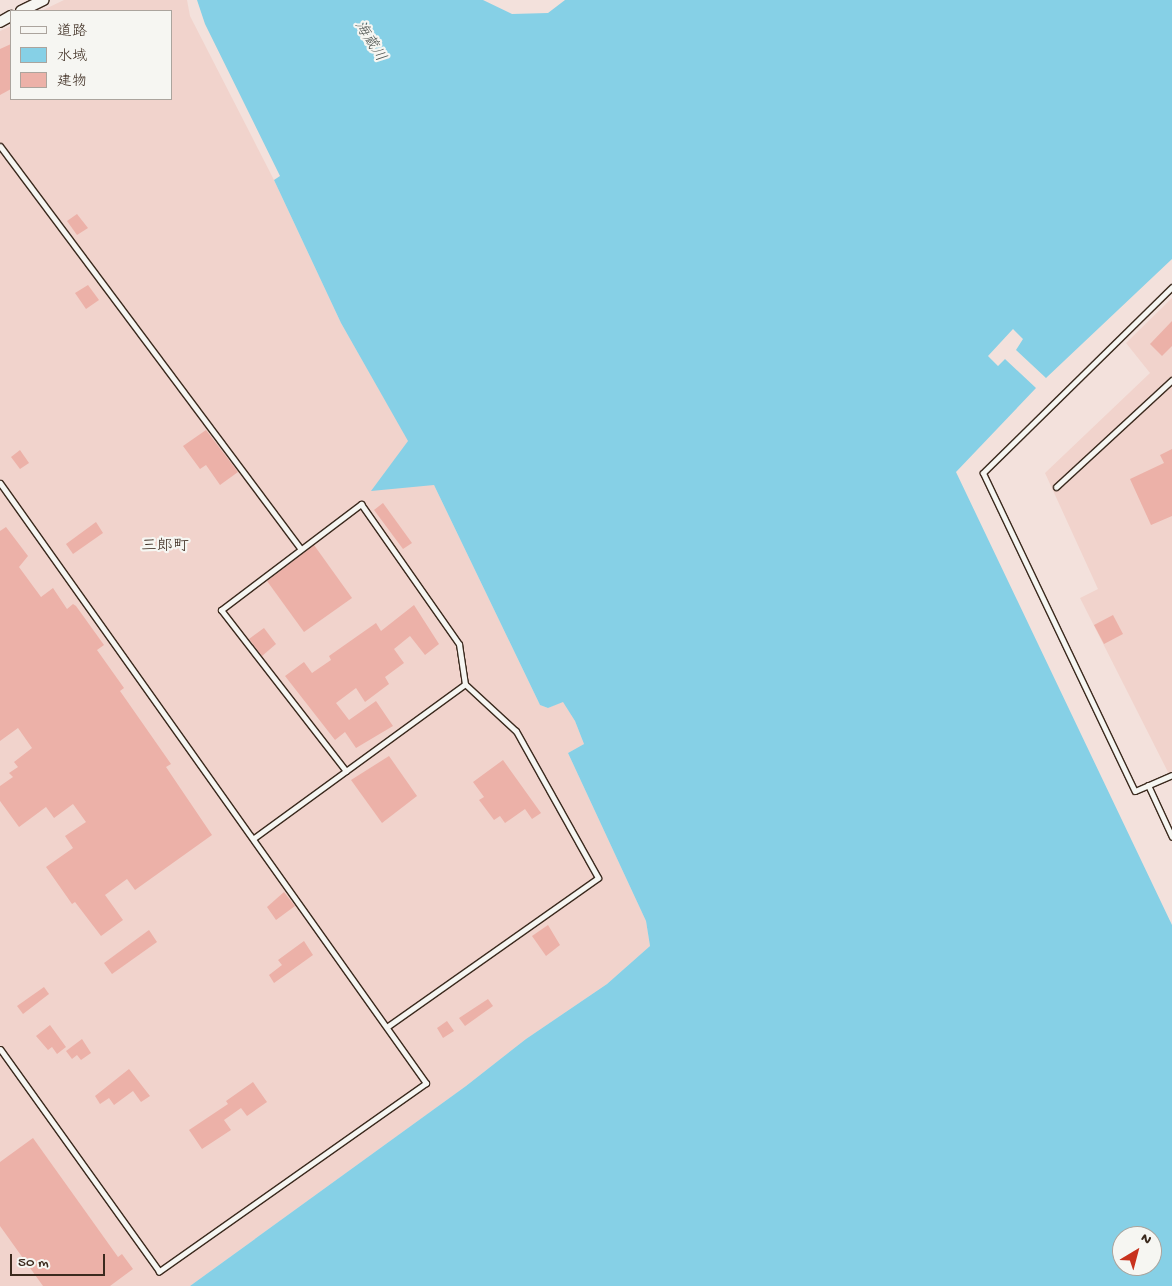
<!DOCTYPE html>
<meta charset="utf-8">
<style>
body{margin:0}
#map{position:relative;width:1172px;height:1286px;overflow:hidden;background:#f3e1dc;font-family:"Gochi Hand","Klee One",sans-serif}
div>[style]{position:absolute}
.built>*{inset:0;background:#f1d3cc}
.water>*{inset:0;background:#86d0e6}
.building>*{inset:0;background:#ecb1a8}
.roads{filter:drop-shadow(1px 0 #3b2a1e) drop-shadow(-1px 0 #3b2a1e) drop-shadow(0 1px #3b2a1e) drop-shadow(0 -1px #3b2a1e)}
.lane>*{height:5px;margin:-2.5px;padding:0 2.5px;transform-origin:2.5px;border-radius:2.5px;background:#f6f6f2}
.street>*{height:10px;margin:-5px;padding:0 5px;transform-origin:5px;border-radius:5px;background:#f6f6f2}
span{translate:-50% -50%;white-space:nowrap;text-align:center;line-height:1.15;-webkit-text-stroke:4.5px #f6f6f2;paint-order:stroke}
.water-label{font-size:15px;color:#4e5450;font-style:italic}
.quarter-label{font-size:16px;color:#3b2a1e}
.legend{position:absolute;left:10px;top:10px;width:162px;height:90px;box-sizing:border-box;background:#f6f6f2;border:1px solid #aba49d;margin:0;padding:6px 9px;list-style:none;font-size:15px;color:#3b2a1e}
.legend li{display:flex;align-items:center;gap:10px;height:25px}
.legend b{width:25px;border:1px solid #aba49d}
.north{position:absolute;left:1112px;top:1226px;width:50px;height:50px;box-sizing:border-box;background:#f6f6f2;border:1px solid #aba49d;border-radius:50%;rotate:37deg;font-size:14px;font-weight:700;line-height:20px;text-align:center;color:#3b2a1e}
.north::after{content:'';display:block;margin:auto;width:18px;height:22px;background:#c8321e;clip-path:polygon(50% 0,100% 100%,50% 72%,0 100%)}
.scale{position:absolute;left:10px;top:1254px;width:95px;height:22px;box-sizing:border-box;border:2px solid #3b2a1e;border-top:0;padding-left:6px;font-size:15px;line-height:18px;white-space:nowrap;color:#3b2a1e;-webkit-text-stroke:4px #f6f6f2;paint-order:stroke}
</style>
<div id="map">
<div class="built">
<i style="clip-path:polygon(64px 0,187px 0,190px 16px,274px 180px,341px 323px,434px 485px,540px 705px,548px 708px,563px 701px,575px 721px,584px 744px,568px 753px,646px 921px,650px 946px,607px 984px,526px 1039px,466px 1086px,190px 1286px,0 1286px,0 31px,11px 26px,11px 99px,171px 99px,171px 11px,41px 11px)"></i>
<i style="clip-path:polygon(1172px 298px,1172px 780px,1080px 598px,1098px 589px,1045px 473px,1150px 373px,1126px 343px)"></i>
</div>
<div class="water">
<i style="clip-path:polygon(evenodd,197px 0,483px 0,512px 14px,548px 13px,565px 0,1172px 0,1172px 259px,1046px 378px,1016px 350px,1023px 339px,1013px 329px,988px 356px,998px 366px,1005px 359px,1036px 388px,956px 472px,1172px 925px,1172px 1286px,190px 1286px,466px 1086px,526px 1039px,607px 984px,650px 946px,646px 921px,568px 753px,584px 744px,575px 721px,563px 702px,548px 708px,540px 705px,434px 485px,371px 491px,408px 441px,341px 323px,274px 180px,280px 176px,205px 24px,197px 0,1122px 1236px,1152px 1236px,1152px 1266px,1122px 1266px,1122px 1236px)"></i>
</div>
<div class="building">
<i style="clip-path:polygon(11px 44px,11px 89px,0 95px,0 49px)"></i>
<i style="clip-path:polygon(77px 214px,88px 228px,77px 235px,67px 221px)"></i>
<i style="clip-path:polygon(88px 285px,99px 300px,86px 309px,75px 293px)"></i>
<i style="clip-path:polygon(1172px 321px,1172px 346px,1162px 356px,1150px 344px)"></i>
<i style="clip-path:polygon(206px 430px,238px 472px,220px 485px,206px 465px,200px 469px,183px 446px)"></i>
<i style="clip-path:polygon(1172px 449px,1172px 516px,1151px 525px,1130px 479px,1164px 463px,1160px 455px)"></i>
<i style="clip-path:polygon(20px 450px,29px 463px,20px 469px,11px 457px)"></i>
<i style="clip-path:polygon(383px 503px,412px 543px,403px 549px,374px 510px)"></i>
<i style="clip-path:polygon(96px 522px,103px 533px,73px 554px,66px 544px)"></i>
<i style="clip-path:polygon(6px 527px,28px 556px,19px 567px,41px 597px,53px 588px,67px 609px,73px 604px,76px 606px,104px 645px,97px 650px,124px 688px,120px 691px,171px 764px,166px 767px,212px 835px,135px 890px,127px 879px,105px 895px,123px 920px,101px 936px,75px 902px,72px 904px,46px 867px,73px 848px,65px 836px,86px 822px,73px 804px,54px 818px,46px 807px,19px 827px,0 801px,0 786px,13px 777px,9px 773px,18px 767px,14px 762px,32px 748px,18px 728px,0 741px,0 531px)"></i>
<i style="clip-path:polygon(314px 545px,352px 598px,304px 632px,267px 581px)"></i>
<i style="clip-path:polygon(414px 605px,439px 644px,425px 655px,410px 636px,394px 649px,404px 663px,385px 677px,389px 684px,365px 702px,356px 688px,336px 703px,349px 720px,376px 701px,393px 726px,356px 748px,345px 732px,335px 740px,285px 676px,304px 662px,312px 673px,331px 660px,329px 656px,376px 623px,381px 631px)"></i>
<i style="clip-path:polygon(1113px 615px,1123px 634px,1104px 644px,1094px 625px)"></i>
<i style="clip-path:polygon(264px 628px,276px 644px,262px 656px,249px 639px)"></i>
<i style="clip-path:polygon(389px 756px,417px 796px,382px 823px,351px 780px)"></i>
<i style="clip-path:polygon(503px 760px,541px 813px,532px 819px,525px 809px,505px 823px,500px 816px,494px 820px,479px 800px,484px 797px,473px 782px)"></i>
<i style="clip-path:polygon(284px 892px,295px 906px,276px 920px,267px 907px)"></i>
<i style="clip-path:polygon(548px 925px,560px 945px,546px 956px,532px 936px)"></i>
<i style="clip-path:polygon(149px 930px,157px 942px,112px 974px,104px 963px)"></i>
<i style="clip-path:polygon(304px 941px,313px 955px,274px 983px,269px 975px,282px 965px,278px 960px)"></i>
<i style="clip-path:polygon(44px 987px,49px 994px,23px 1014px,17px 1006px)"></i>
<i style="clip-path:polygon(488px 999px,493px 1006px,465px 1026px,459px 1018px)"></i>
<i style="clip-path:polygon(447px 1021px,454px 1031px,443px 1038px,437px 1028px)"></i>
<i style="clip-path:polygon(50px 1025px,66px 1047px,57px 1054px,52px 1047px,48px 1050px,36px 1036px)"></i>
<i style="clip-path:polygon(82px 1039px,91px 1053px,81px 1060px,77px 1055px,72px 1059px,66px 1051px)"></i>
<i style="clip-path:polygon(129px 1069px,150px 1096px,141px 1102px,133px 1091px,114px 1105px,109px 1098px,100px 1104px,95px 1096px)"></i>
<i style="clip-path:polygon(253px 1082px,267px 1102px,247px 1116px,241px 1108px,224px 1120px,231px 1130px,202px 1149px,189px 1130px,228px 1104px,226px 1101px)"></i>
<i style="clip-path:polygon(33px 1138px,118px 1257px,122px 1254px,133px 1269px,110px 1286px,43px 1286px,0 1226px,0 1162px)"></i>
</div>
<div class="roads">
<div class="lane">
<i style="left:0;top:146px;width:502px;rotate:53.27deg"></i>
<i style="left:1172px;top:287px;width:265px;rotate:135.5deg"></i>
<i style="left:983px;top:473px;width:352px;rotate:64.5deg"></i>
<i style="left:1135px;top:791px;width:40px;rotate:-23.4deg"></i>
<i style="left:0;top:483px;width:736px;rotate:54.63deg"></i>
<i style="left:426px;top:1083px;width:327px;rotate:144.8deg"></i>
<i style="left:159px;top:1271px;width:273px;rotate:-125.6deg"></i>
<i style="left:1056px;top:487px;width:158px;rotate:-42.7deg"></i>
<i style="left:346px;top:771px;width:204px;rotate:-127.8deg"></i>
<i style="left:221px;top:610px;width:176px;rotate:-37.1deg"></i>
<i style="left:361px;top:504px;width:171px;rotate:55deg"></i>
<i style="left:459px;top:644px;width:40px;rotate:81.5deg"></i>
<i style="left:465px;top:684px;width:69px;rotate:42.7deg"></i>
<i style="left:516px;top:731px;width:168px;rotate:60.8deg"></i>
<i style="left:598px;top:878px;width:258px;rotate:144.8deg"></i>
<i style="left:1148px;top:785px;width:57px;rotate:65.2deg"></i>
<i style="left:254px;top:838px;width:261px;rotate:-36.1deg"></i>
</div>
<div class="street">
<i style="left:21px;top:11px;width:25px;rotate:-26deg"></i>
<i style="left:0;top:22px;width:13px;rotate:-29deg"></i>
</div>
</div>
<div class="water-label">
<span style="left:369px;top:42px;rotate:58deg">海蔵川</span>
</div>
<div class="quarter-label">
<span style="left:165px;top:548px">三郎町</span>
</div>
<ul class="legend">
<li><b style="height:6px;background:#f6f6f2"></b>道路</li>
<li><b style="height:14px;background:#86d0e6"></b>水域</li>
<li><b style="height:14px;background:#ecb1a8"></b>建物</li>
</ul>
<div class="north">N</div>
<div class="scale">50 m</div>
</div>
